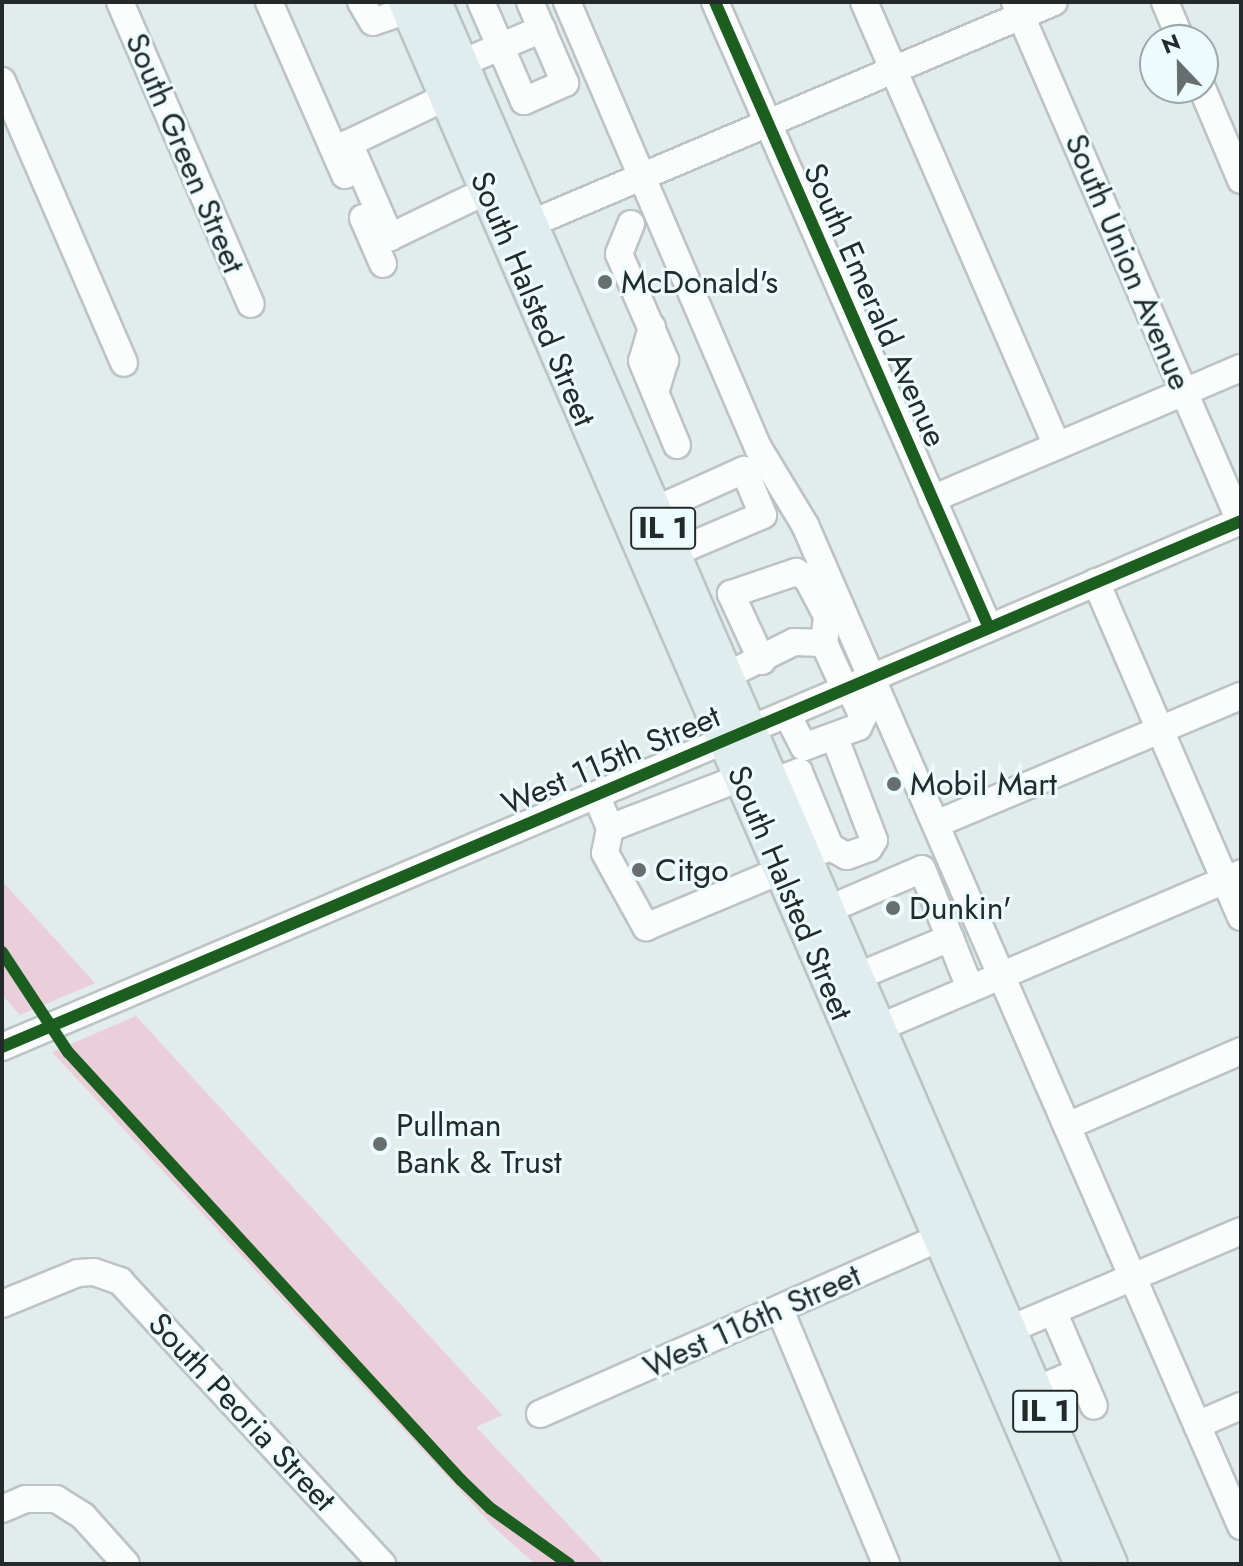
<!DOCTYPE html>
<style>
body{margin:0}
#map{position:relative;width:1243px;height:1566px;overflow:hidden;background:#e3eced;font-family:Jost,sans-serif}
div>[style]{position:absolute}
.green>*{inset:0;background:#eaceda}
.roads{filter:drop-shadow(2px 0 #bcc3c4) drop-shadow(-2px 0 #bcc3c4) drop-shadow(0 2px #bcc3c4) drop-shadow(0 -2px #bcc3c4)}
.minor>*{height:26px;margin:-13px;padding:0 13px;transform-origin:13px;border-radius:13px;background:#fbfcfc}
.major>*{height:32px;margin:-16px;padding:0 16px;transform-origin:16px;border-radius:16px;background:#dfedee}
.cycleway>*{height:12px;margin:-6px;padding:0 6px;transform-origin:6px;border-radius:6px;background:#1b5e20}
.dots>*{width:22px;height:22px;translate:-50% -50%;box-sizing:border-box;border:4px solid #ecfcfe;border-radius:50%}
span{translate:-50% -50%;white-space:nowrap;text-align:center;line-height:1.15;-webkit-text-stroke:6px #ecfcfe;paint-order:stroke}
.shield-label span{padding:2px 6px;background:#ecfcfe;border:2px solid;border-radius:6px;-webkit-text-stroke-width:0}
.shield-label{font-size:30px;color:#242a2a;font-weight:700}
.street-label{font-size:32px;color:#242a2a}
.poi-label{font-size:32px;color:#242a2a}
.left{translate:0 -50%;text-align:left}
.frame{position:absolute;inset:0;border:4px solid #242a2a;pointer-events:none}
.north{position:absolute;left:1139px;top:24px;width:80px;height:80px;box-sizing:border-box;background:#ecfcfe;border:2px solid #9ca8a9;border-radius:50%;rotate:338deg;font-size:22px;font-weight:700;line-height:32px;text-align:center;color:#242a2a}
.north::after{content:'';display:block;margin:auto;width:28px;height:36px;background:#676e6e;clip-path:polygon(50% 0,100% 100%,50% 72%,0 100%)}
</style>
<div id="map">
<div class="green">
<i style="clip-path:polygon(2px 881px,66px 951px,95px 983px,20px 1015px,2px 995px)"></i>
<i style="clip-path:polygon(136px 1016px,502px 1415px,476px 1427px,605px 1564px,535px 1564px,495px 1528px,52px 1052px)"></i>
</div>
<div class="roads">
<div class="minor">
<i style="left:120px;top:2px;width:329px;rotate:66.6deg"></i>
<i style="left:269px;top:2px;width:189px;rotate:66.3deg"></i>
<i style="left:361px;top:2px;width:23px;rotate:59deg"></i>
<i style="left:373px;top:22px;width:37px;rotate:-19deg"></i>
<i style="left:481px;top:2px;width:108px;rotate:66.5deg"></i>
<i style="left:524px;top:101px;width:45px;rotate:-23.7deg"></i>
<i style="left:565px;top:83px;width:88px;rotate:-113.4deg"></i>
<i style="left:567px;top:2px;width:486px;rotate:66.8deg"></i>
<i style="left:759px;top:449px;width:89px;rotate:58.8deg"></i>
<i style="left:805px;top:525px;width:1092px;rotate:66.46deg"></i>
<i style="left:715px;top:2px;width:683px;rotate:66.36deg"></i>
<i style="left:864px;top:2px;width:484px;rotate:66.5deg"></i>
<i style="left:1015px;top:2px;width:566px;rotate:66.56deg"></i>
<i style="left:1165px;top:2px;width:41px;rotate:67.2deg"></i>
<i style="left:462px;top:63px;width:87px;rotate:-23deg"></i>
<i style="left:2px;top:81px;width:307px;rotate:66.6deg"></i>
<i style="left:1202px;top:88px;width:100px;rotate:67deg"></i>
<i style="left:446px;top:97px;width:107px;rotate:154.6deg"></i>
<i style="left:349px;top:143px;width:103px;rotate:66.4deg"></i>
<i style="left:390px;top:237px;width:106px;rotate:-25.6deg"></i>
<i style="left:363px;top:218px;width:50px;rotate:66.5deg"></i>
<i style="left:631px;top:224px;width:32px;rotate:112deg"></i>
<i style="left:619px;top:254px;width:116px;rotate:66.5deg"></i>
<i style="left:665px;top:360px;width:34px;rotate:107deg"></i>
<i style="left:516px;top:230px;width:584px;rotate:-22.97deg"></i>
<i style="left:652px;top:327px;width:35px;rotate:106deg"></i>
<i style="left:642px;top:361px;width:91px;rotate:67.4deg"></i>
<i style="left:932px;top:499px;width:336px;rotate:-23deg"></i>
<i style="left:655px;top:510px;width:98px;rotate:-24.2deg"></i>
<i style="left:744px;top:470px;width:49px;rotate:67.1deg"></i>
<i style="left:763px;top:515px;width:97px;rotate:156.9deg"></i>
<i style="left:1096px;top:582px;width:365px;rotate:66.6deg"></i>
<i style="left:762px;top:661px;width:74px;rotate:-114.8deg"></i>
<i style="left:731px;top:594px;width:69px;rotate:-18.7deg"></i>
<i style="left:796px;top:572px;width:13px;rotate:29deg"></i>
<i style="left:807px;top:578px;width:43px;rotate:62.2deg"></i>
<i style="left:827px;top:616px;width:27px;rotate:96deg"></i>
<i style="left:824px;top:643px;width:51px;rotate:65.5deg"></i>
<i style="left:726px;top:676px;width:76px;rotate:-26.6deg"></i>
<i style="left:794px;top:642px;width:30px;rotate:2deg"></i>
<i style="left:787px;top:714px;width:37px;rotate:63deg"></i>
<i style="left:804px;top:747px;width:58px;rotate:-20.3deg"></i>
<i style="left:858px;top:727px;width:11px;rotate:-63deg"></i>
<i style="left:863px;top:717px;width:33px;rotate:-115deg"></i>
<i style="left:772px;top:782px;width:29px;rotate:-20deg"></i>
<i style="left:799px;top:772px;width:81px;rotate:67.5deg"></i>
<i style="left:596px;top:795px;width:36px;rotate:67deg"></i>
<i style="left:610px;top:828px;width:25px;rotate:101deg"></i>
<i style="left:605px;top:853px;width:85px;rotate:61deg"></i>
<i style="left:646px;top:927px;width:145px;rotate:-22.7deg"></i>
<i style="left:936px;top:824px;width:331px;rotate:-22.8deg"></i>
<i style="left:610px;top:828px;width:139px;rotate:-21deg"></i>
<i style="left:804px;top:858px;width:28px;rotate:-23deg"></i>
<i style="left:830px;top:847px;width:19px;rotate:28deg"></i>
<i style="left:847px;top:856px;width:23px;rotate:-20deg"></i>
<i style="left:869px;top:848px;width:9px;rotate:-58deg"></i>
<i style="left:874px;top:840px;width:111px;rotate:-111deg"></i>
<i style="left:827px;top:910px;width:103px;rotate:-23.3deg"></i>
<i style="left:922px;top:869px;width:74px;rotate:67.9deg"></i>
<i style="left:856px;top:977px;width:102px;rotate:-22.5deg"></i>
<i style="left:950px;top:938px;width:54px;rotate:68.2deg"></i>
<i style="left:862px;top:1035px;width:412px;rotate:-23.1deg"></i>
<i style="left:2px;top:1047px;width:1346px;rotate:-23deg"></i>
<i style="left:1067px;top:1126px;width:189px;rotate:-23.3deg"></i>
<i style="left:2px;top:1304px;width:82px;rotate:-22.2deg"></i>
<i style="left:78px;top:1273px;width:16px;rotate:-4deg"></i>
<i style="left:94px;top:1272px;width:28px;rotate:19deg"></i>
<i style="left:120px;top:1281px;width:386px;rotate:47.2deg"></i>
<i style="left:780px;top:1310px;width:275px;rotate:67.3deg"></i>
<i style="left:1053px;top:1311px;width:103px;rotate:66.7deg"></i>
<i style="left:994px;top:1336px;width:268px;rotate:-23deg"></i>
<i style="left:1036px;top:1390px;width:47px;rotate:-22.7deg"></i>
<i style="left:540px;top:1414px;width:456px;rotate:-23.8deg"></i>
<i style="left:1197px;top:1425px;width:48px;rotate:-23.4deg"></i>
<i style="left:2px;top:1509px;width:25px;rotate:-23deg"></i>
<i style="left:25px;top:1499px;width:31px"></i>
<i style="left:56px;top:1499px;width:32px;rotate:32deg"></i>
<i style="left:83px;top:1516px;width:64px;rotate:48.1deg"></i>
</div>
<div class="major">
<i style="left:405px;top:2px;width:1702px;rotate:66.6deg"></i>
<i style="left:435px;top:2px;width:1702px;rotate:66.6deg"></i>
</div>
</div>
<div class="cycleway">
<i style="left:715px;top:2px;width:683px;rotate:66.36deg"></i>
<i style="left:2px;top:952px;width:120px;rotate:56.6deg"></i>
<i style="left:68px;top:1052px;width:581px;rotate:47.44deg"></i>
<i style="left:461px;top:1480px;width:40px;rotate:44deg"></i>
<i style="left:490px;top:1508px;width:97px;rotate:35.3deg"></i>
<i style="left:2px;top:1047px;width:1346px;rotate:-23deg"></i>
</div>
<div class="dots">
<i style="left:605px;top:282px;background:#676e6e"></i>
<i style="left:894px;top:784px;background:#676e6e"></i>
<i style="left:639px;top:870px;background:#676e6e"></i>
<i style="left:893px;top:908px;background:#676e6e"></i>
<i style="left:380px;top:1144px;background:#676e6e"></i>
</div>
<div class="shield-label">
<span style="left:663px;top:528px">IL 1</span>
<span style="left:1045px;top:1411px">IL 1</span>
</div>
<div class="street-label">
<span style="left:185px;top:153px;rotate:67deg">South Green Street</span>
<span style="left:1128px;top:262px;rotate:67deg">South Union Avenue</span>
<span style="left:533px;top:299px;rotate:67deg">South Halsted Street</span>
<span style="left:875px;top:305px;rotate:66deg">South Emerald Avenue</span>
<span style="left:611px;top:760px;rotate:-23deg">West 115th Street</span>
<span style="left:790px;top:893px;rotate:67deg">South Halsted Street</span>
<span style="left:752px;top:1321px;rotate:-24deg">West 116th Street</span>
<span style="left:242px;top:1412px;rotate:47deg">South Peoria Street</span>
</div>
<div class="poi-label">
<span class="left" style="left:621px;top:282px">McDonald's</span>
<span class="left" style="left:910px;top:784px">Mobil Mart</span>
<span class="left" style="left:655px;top:870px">Citgo</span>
<span class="left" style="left:909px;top:908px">Dunkin'</span>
<span class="left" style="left:396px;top:1144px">Pullman<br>Bank &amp; Trust</span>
</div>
<div class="frame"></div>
<div class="north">N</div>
</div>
